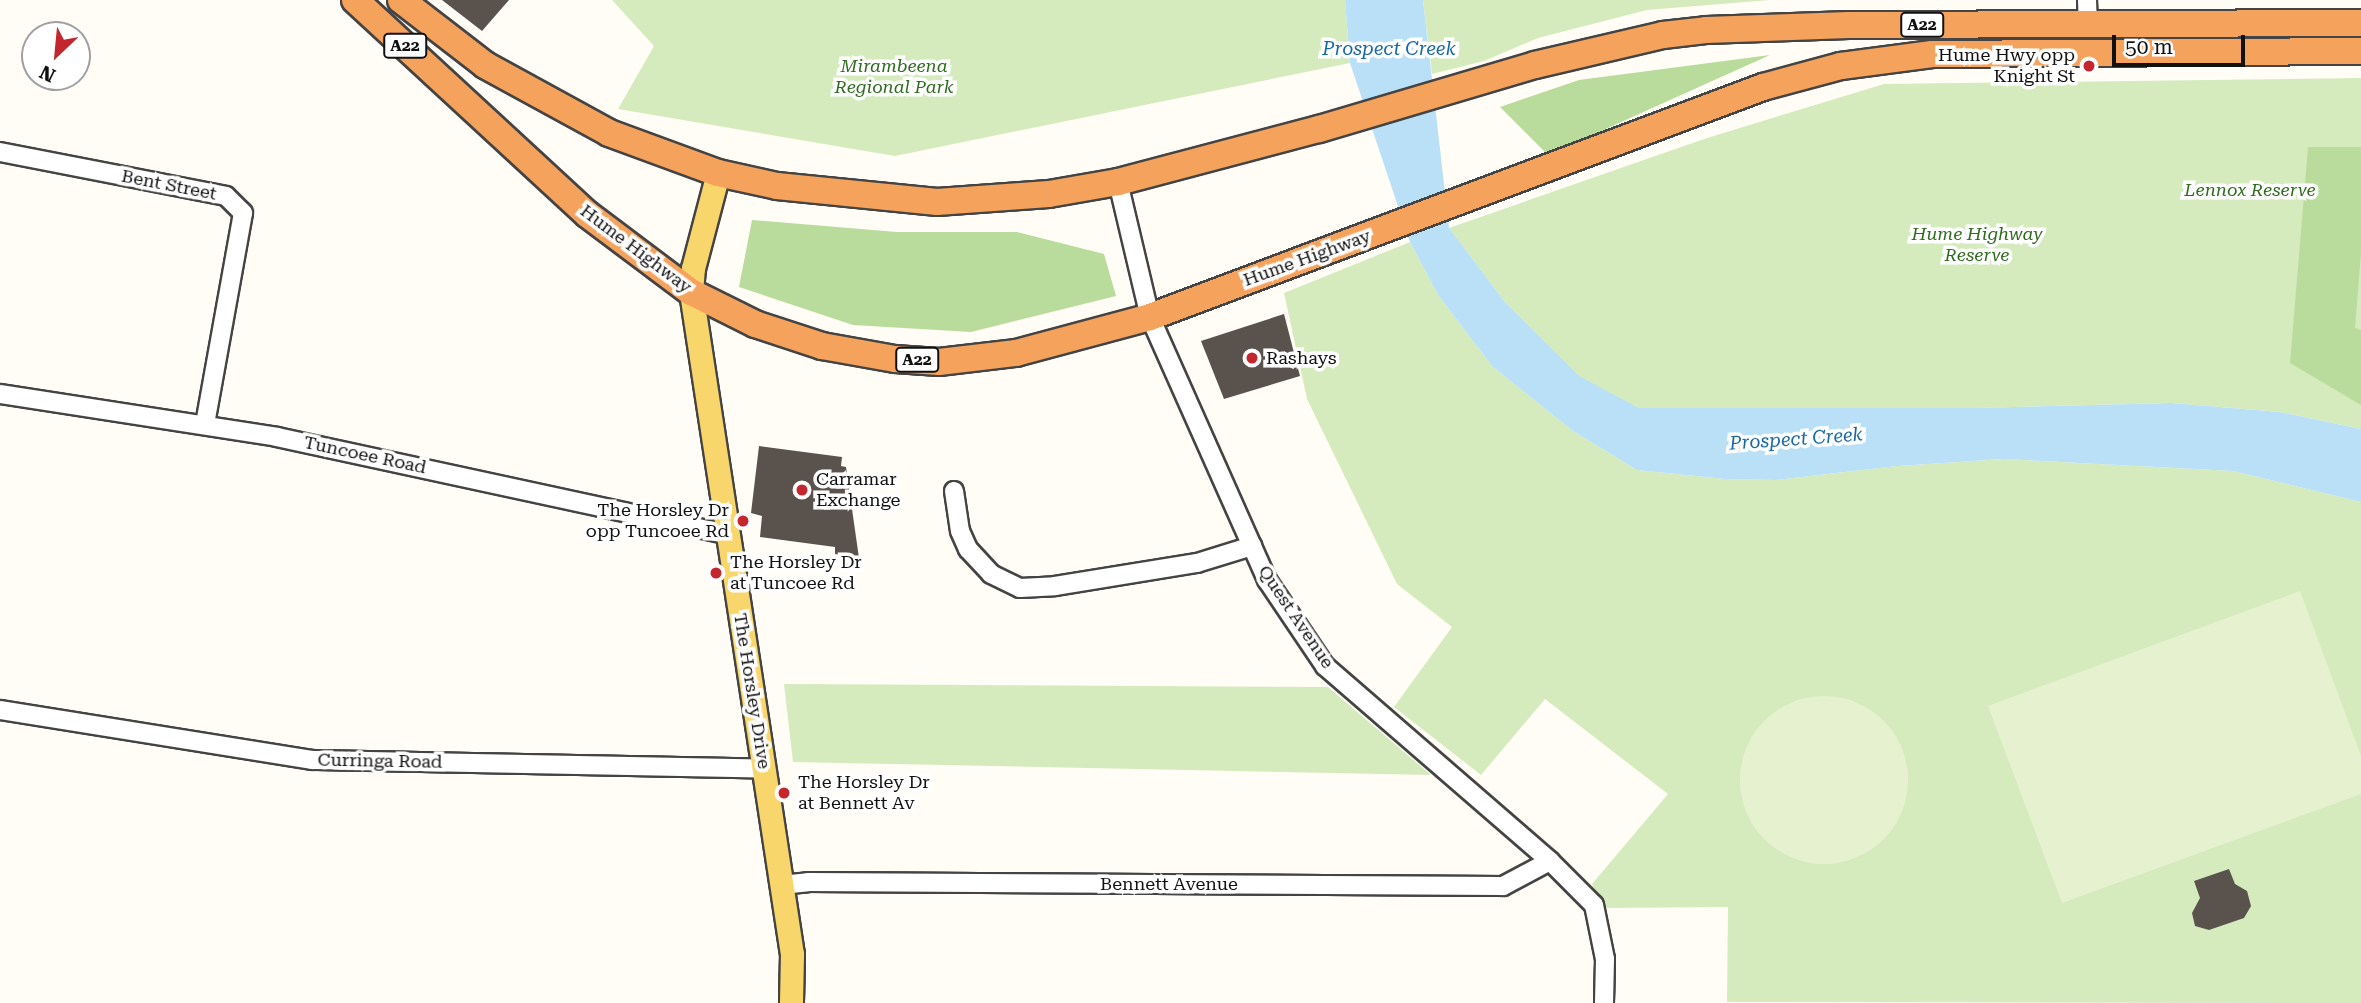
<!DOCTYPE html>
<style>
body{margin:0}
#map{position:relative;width:2361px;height:1003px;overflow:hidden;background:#fffdf5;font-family:"Roboto Serif",serif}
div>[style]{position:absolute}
.green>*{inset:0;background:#d5ebbd}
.forest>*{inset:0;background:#b9dc9c}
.pitch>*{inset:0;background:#e6f2cf}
.round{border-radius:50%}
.water>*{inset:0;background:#b9e0f7}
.building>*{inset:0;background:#5a524d}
.roads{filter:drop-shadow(2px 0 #444) drop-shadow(-2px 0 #444) drop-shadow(0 2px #444) drop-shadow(0 -2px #444)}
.minor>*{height:18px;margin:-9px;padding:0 9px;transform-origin:9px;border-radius:9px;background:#fff}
.major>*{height:23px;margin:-11.5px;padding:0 11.5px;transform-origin:11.5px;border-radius:11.5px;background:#f9d66b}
.highway>*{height:26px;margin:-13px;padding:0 13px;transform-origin:13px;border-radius:13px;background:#f5a25d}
.dots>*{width:19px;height:19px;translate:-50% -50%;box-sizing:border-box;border:4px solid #fff;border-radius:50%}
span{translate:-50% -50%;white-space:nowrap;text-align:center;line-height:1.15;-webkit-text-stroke:7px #fff;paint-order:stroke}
.shield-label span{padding:2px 5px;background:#fff;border:2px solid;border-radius:5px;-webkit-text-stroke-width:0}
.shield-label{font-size:16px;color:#111;font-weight:700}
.poi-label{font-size:18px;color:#111}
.right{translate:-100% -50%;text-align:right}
.left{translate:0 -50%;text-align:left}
.park-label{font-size:18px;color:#2f6b1f;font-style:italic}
.street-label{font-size:18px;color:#111}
.water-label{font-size:19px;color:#1768a6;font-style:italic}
.north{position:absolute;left:21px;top:21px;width:70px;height:70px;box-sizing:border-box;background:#fff;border:2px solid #a0a0a0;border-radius:50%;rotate:206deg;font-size:19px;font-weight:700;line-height:28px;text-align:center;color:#111}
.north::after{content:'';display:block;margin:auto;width:24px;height:32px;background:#c4262e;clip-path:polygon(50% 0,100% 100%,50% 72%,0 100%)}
.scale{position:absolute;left:2112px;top:35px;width:133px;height:32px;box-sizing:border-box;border:4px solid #111;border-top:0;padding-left:9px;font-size:21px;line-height:24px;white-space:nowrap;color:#111;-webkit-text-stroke:5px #fff;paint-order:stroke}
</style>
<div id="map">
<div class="green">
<i style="clip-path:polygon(612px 0,1345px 0,1350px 63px,895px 156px,618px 109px,654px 46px)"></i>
<i style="clip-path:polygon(1423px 0,1770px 0,1647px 10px,1538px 38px,1484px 61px,1432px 74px)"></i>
<i style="clip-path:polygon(2361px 78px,2361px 429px,2280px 412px,2171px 403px,1974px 408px,1639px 408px,1579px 377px,1505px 302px,1449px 228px,1707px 138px,1884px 84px)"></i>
<i style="clip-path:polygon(1410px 242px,1438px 295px,1492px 366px,1573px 431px,1637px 470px,1725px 479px,1775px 480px,1897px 466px,2004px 459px,2233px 471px,2361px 502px,2361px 1003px,1727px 1002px,1728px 907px,1601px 908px,1592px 884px,1668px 794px,1545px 699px,1481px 775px,1394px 707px,1452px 627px,1397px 584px,1307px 399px,1284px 293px)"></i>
<i style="clip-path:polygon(784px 684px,1328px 687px,1431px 775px,793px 762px)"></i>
</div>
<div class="forest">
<i style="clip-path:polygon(1770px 55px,1548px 155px,1500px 107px,1579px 80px)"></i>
<i style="clip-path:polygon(2308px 147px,2361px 147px,2361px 253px,2355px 328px,2361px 330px,2361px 405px,2290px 363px)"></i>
<i style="clip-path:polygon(752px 220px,897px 232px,1017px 232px,1104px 254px,1116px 296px,971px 332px,853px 325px,739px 287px)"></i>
</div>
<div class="pitch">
<i style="clip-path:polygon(2300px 591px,2361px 756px,2361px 794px,2062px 903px,1988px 706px)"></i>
<i class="round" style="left:1740px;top:696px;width:168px;height:168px"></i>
</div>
<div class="water">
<i style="clip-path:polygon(1345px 0,1423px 0,1449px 228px,1505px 302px,1579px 376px,1639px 408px,1974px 408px,2171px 403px,2280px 412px,2361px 429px,2361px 502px,2233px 471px,2004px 459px,1897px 466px,1775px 480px,1725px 479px,1637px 470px,1573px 431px,1492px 366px,1438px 295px,1410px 242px,1350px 63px)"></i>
</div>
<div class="building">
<i style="clip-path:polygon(442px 0,509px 0,482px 31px)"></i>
<i style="clip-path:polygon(1284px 314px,1300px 376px,1224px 399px,1201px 341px)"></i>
<i style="clip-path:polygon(759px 446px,842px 457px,841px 466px,846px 467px,859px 558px,835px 554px,835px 547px,760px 537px,762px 516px,751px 513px)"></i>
<i style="clip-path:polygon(2229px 869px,2235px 884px,2247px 891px,2251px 906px,2244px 918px,2209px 930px,2195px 926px,2192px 913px,2200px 898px,2194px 881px)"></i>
</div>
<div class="roads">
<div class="minor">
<i style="left:2087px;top:0;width:24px;rotate:88deg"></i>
<i style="left:0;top:152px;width:230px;rotate:11deg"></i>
<i style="left:226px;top:196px;width:24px;rotate:45deg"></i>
<i style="left:243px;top:213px;width:215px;rotate:100.2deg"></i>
<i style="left:1118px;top:182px;width:139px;rotate:76.7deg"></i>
<i style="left:1150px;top:317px;width:288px;rotate:66deg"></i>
<i style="left:1267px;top:580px;width:104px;rotate:56deg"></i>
<i style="left:1325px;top:666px;width:298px;rotate:40.9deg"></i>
<i style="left:1550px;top:861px;width:62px;rotate:45deg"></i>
<i style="left:1594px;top:905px;width:55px;rotate:78.5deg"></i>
<i style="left:1605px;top:959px;width:44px;rotate:91.3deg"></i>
<i style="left:0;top:394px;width:280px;rotate:8.8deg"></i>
<i style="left:277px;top:437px;width:460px;rotate:12.2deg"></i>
<i style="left:954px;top:491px;width:40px;rotate:81.5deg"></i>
<i style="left:960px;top:531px;width:20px;rotate:66deg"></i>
<i style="left:968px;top:549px;width:34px;rotate:47deg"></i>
<i style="left:991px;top:574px;width:32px;rotate:26deg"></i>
<i style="left:1020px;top:588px;width:35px;rotate:-3deg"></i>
<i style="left:1055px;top:586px;width:144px;rotate:-9.2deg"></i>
<i style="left:1197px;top:563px;width:58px;rotate:-17.2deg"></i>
<i style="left:0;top:710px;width:316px;rotate:9.1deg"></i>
<i style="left:312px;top:760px;width:452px;rotate:1.1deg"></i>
<i style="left:781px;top:885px;width:27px;rotate:-6deg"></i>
<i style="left:808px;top:882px;width:695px;rotate:0.33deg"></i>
<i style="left:1503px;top:886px;width:53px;rotate:-28deg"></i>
</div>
<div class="major">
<i style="left:718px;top:173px;width:98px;rotate:104.7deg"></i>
<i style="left:693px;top:268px;width:24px;rotate:95deg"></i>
<i style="left:691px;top:292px;width:670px;rotate:81.33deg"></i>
<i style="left:792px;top:954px;width:49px;rotate:91.2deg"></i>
</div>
<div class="highway">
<i style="left:355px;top:0;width:316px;rotate:42.7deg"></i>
<i style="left:587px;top:214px;width:130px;rotate:36.9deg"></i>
<i style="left:691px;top:292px;width:72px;rotate:26.6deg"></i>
<i style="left:755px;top:324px;width:71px;rotate:18.2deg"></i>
<i style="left:822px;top:346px;width:74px;rotate:10.1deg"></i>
<i style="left:895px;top:359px;width:44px;rotate:3.9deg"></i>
<i style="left:939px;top:362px;width:78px;rotate:-6.7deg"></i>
<i style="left:1016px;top:353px;width:139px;rotate:-15deg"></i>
<i style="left:1150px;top:317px;width:655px;rotate:-20.57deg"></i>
<i style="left:1763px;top:87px;width:81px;rotate:-15.1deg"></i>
<i style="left:1841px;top:66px;width:92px;rotate:-7.5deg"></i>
<i style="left:1932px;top:54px;width:429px;rotate:-0.4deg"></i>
<i style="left:401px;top:0;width:106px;rotate:37.7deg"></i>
<i style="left:485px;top:65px;width:141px;rotate:28.7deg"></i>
<i style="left:609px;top:133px;width:116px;rotate:20.2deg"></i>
<i style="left:718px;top:173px;width:60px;rotate:12.4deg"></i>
<i style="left:777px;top:186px;width:161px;rotate:5.7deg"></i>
<i style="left:937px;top:202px;width:112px;rotate:-4.1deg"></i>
<i style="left:1049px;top:194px;width:70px;rotate:-9.9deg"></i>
<i style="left:1118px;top:182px;width:208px;rotate:-14.8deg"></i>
<i style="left:1319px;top:129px;width:225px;rotate:-16.5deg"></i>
<i style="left:1535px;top:65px;width:131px;rotate:-13.2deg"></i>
<i style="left:1663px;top:35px;width:43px;rotate:-6.6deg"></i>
<i style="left:1706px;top:30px;width:143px;rotate:-2deg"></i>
<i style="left:1849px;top:25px;width:512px;rotate:-0.22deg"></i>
</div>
</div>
<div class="dots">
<i style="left:2089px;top:66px;background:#c4262e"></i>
<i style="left:1252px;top:358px;background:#c4262e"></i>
<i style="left:802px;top:490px;background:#c4262e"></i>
<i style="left:743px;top:521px;background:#c4262e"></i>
<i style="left:716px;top:573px;background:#c4262e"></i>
<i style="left:784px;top:793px;background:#c4262e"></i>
</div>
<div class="shield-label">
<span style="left:1922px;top:25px">A22</span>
<span style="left:405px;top:46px">A22</span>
<span style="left:917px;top:360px">A22</span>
</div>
<div class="poi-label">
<span class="right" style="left:2075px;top:66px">Hume Hwy opp<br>Knight St</span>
<span class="left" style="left:1266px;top:358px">Rashays</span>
<span class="left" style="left:816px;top:490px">Carramar<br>Exchange</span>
<span class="right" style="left:729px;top:521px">The Horsley Dr<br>opp Tuncoee Rd</span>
<span class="left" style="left:730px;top:573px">The Horsley Dr<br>at Tuncoee Rd</span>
<span class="left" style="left:798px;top:793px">The Horsley Dr<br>at Bennett Av</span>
</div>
<div class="park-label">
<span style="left:894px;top:77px">Mirambeena<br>Regional Park</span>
<span style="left:2250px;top:190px">Lennox Reserve</span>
<span style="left:1977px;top:245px">Hume Highway<br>Reserve</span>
</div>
<div class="street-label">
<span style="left:169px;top:185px;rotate:11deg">Bent Street</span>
<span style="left:636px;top:249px;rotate:37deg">Hume Highway</span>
<span style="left:1307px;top:258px;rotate:-20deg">Hume Highway</span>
<span style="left:365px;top:455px;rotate:12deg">Tuncoee Road</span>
<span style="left:1296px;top:617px;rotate:56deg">Quest Avenue</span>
<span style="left:752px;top:691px;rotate:81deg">The Horsley Drive</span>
<span style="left:380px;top:761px;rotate:1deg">Curringa Road</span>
<span style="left:1169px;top:884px">Bennett Avenue</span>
</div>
<div class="water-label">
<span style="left:1389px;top:49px">Prospect Creek</span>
<span style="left:1796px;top:439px;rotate:-4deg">Prospect Creek</span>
</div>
<div class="north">N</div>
<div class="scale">50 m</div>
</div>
